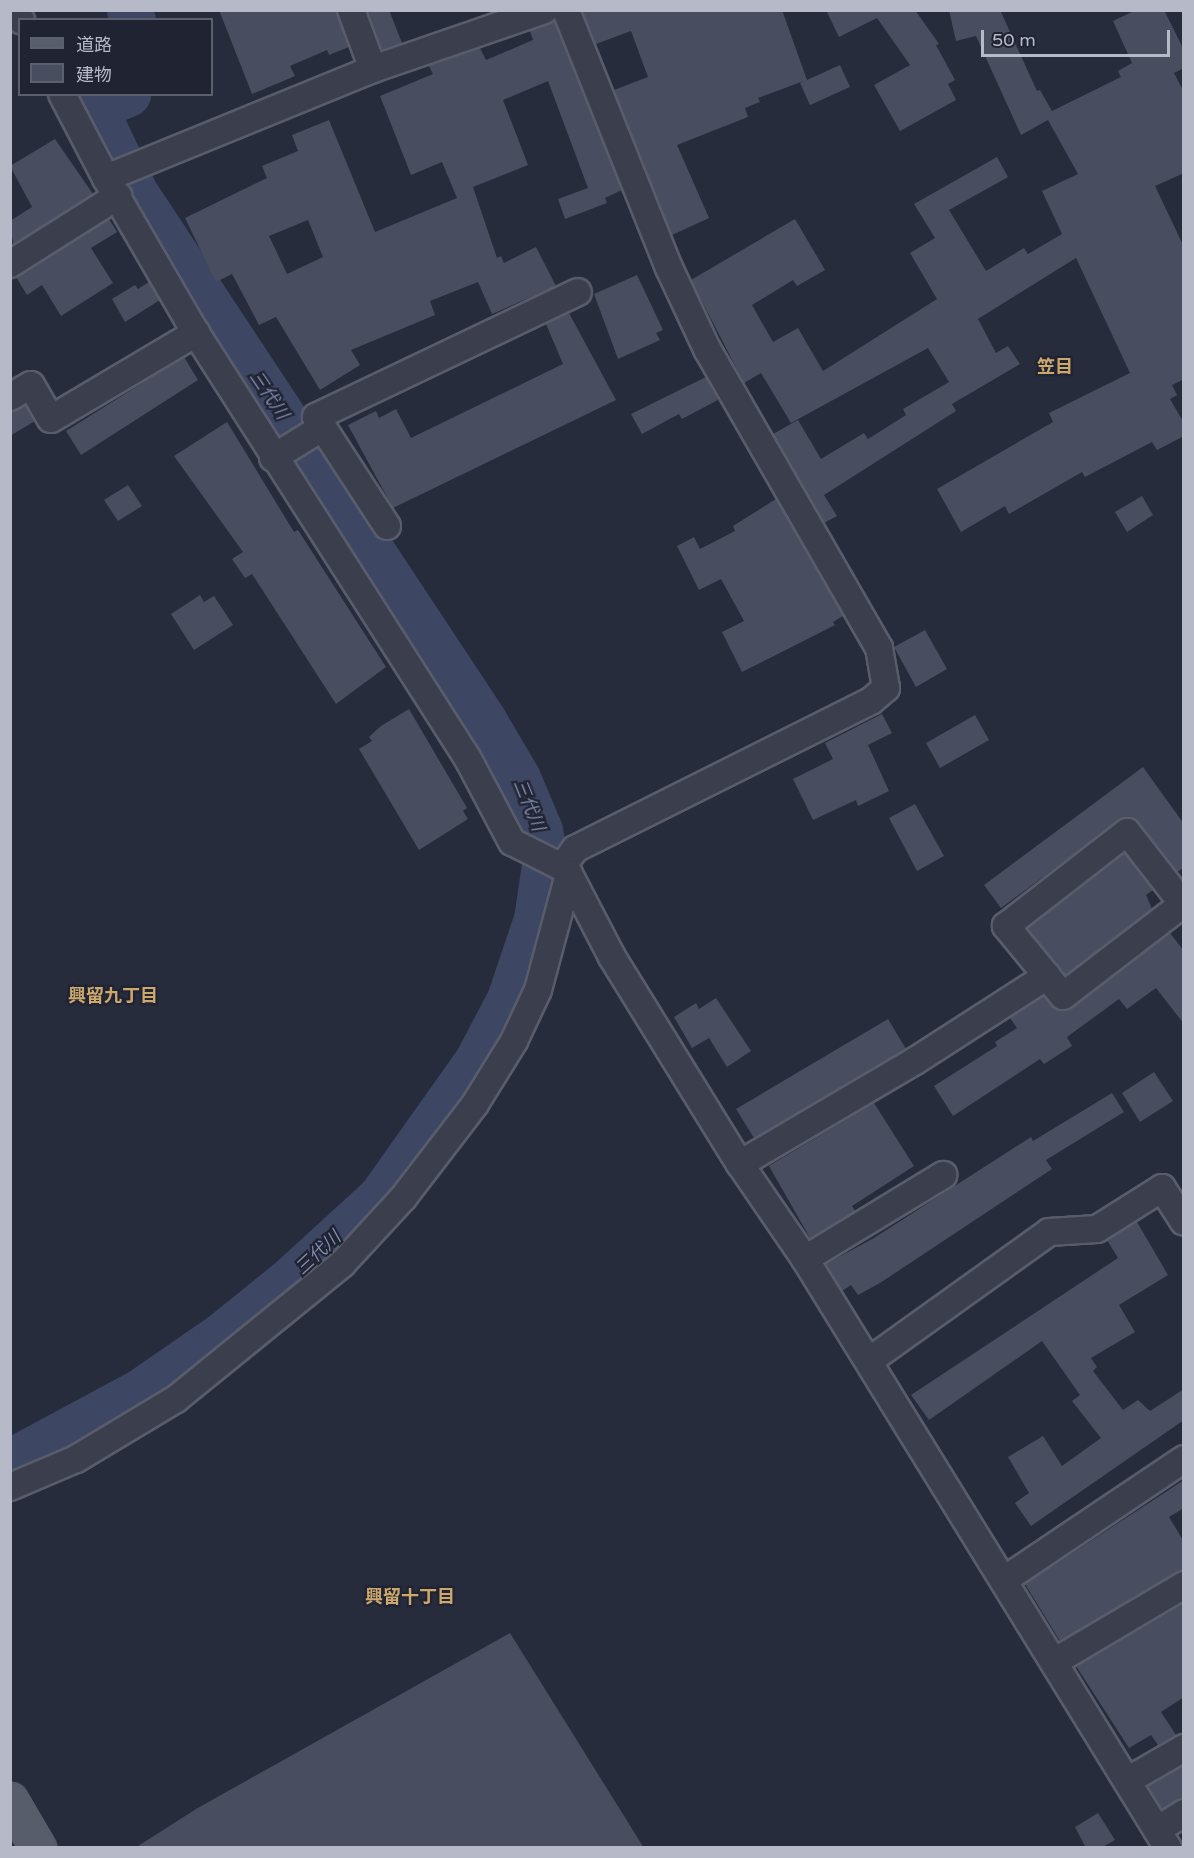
<!DOCTYPE html>
<meta charset="utf-8">
<style>
body{margin:0}
#map{position:relative;width:1194px;height:1858px;overflow:hidden;background:#262c3c;font-family:"Varela Round","Noto Sans JP",sans-serif}
div>[style]{position:absolute}
.river>*{height:45px;margin:-22.5px;padding:0 22.5px;transform-origin:22.5px;border-radius:22.5px;background:#3d4663}
.building>*{inset:0;background:#484d60}
.roads{filter:drop-shadow(2px 0 #585c6b) drop-shadow(-2px 0 #585c6b) drop-shadow(0 2px #585c6b) drop-shadow(0 -2px #585c6b)}
.street>*{height:26px;margin:-13px;padding:0 13px;transform-origin:13px;border-radius:13px;background:#3a3e4d}
.primary>*{height:33px;margin:-16.5px;padding:0 16.5px;transform-origin:16.5px;border-radius:16.5px;background:#585d6c}
span{translate:-50% -50%;white-space:nowrap;text-align:center;line-height:1.15;-webkit-text-stroke:4.5px #1f2332;paint-order:stroke}
.neighbourhood-label{font-size:18px;color:#cca86d;font-weight:700}
.water-label{font-size:18px;color:#808bac;font-style:italic}
.frame{position:absolute;inset:0;border:12px solid #b6bac8;pointer-events:none}
.legend{position:absolute;left:18px;top:18px;width:195px;height:78px;box-sizing:border-box;background:#1f2332;border:2px solid #5b5f6e;margin:0;padding:8px 10px;list-style:none;font-size:18px;color:#b6bac8}
.legend li{display:flex;align-items:center;gap:12px;height:30px}
.legend b{width:30px;border:2px solid #5b5f6e}
.scale{position:absolute;left:981px;top:30px;width:189px;height:27px;box-sizing:border-box;border:3px solid #b6bac8;border-top:0;padding-left:8px;font-size:18px;line-height:21px;white-space:nowrap;color:#b6bac8;-webkit-text-stroke:4px #1f2332;paint-order:stroke}
</style>
<div id="map">
<div class="river">
<i style="left:129px;top:10px;width:11px;rotate:68deg"></i>
<i style="left:10px;top:1461px;width:148px;rotate:-28.3deg"></i>
<i style="left:140px;top:1391px;width:98px;rotate:-34.7deg"></i>
<i style="left:221px;top:1335px;width:86px;rotate:-38.9deg"></i>
<i style="left:288px;top:1281px;width:125px;rotate:-42.4deg"></i>
<i style="left:380px;top:1197px;width:168px;rotate:-54.7deg"></i>
<i style="left:477px;top:1060px;width:69px;rotate:-62.3deg"></i>
<i style="left:509px;top:999px;width:84px;rotate:-71.4deg"></i>
<i style="left:536px;top:919px;width:62px;rotate:-81.6deg"></i>
<i style="left:545px;top:858px;width:28px;rotate:-100deg"></i>
<i style="left:540px;top:830px;width:56px;rotate:-112.9deg"></i>
<i style="left:518px;top:778px;width:67px;rotate:-120.4deg"></i>
<i style="left:484px;top:720px;width:633px;rotate:-123.46deg"></i>
<i style="left:135px;top:192px;width:93px;rotate:-115.5deg"></i>
<i style="left:95px;top:108px;width:36px;rotate:-23deg"></i>
</div>
<div class="building">
<i style="clip-path:polygon(219px 10px,336px 10px,349px 47px,329px 55px,327px 50px,290px 66px,295px 76px,252px 94px)"></i>
<i style="clip-path:polygon(367px 10px,389px 10px,402px 43px,382px 50px)"></i>
<i style="clip-path:polygon(582px 10px,782px 10px,807px 80px,840px 65px,850px 87px,810px 105px,800px 83px,804px 81px,758px 98px,760px 102px,745px 108px,748px 117px,677px 145px,709px 218px,672px 235px,614px 90px,648px 77px,631px 31px,596px 44px)"></i>
<i style="clip-path:polygon(826px 10px,915px 10px,939px 44px,936px 45px,955px 80px,948px 84px,956px 100px,900px 131px,874px 85px,910px 65px,877px 18px,839px 37px)"></i>
<i style="clip-path:polygon(949px 10px,1000px 10px,1037px 91px,1040px 90px,1052px 111px,1121px 77px,1118px 71px,1132px 63px,1113px 21px,1136px 10px,1164px 10px,1184px 50px,1184px 68px,1174px 73px,1184px 92px,1184px 173px,1155px 186px,1184px 247px,1184px 379px,1172px 385px,1177px 395px,1170px 399px,1184px 423px,1184px 436px,1157px 450px,1152px 442px,1085px 477px,1082px 472px,1009px 514px,1005px 506px,961px 532px,937px 489px,1053px 422px,1049px 413px,1130px 373px,1076px 258px,978px 319px,996px 353px,1008px 346px,1020px 364px,952px 404px,956px 411px,824px 495px,837px 516px,824px 523px,773px 434px,798px 420px,821px 459px,864px 433px,868px 439px,906px 415px,903px 409px,949px 382px,928px 348px,791px 423px,761px 373px,744px 383px,691px 280px,795px 219px,825px 270px,797px 286px,793px 280px,752px 305px,773px 342px,798px 328px,823px 371px,937px 299px,910px 253px,935px 238px,914px 204px,997px 157px,1008px 177px,949px 210px,986px 271px,1024px 248px,1028px 254px,1062px 234px,1042px 191px,1078px 174px,1048px 120px,1021px 135px,976px 36px,956px 41px)"></i>
<i style="clip-path:polygon(evenodd,554px 21px,622px 190px,605px 198px,607px 203px,565px 219px,558px 199px,588px 188px,548px 81px,503px 100px,528px 165px,473px 187px,497px 258px,501px 256px,504px 263px,536px 247px,556px 286px,492px 314px,478px 282px,430px 301px,435px 315px,351px 350px,360px 365px,320px 390px,276px 317px,259px 325px,232px 274px,216px 282px,185px 218px,267px 178px,262px 166px,298px 151px,292px 135px,329px 120px,375px 232px,457px 198px,442px 162px,411px 175px,380px 96px,433px 74px,429px 66px,480px 48px,486px 60px,533px 40px,530px 31px,554px 21px,308px 220px,323px 257px,287px 274px,269px 236px,308px 220px)"></i>
<i style="clip-path:polygon(55px 139px,93px 194px,13px 244px,10px 221px,32px 207px,10px 166px)"></i>
<i style="clip-path:polygon(109px 219px,117px 232px,91px 248px,113px 283px,61px 316px,42px 285px,27px 295px,16px 277px)"></i>
<i style="clip-path:polygon(637px 275px,663px 330px,656px 333px,660px 340px,618px 359px,594px 294px)"></i>
<i style="clip-path:polygon(149px 282px,160px 300px,125px 322px,112px 299px,135px 285px,138px 289px)"></i>
<i style="clip-path:polygon(569px 313px,616px 400px,393px 508px,348px 425px,376px 411px,379px 418px,396px 409px,411px 438px,563px 364px,546px 324px)"></i>
<i style="clip-path:polygon(184px 357px,198px 380px,81px 455px,66px 431px)"></i>
<i style="clip-path:polygon(706px 377px,718px 399px,716px 401px,682px 419px,679px 414px,642px 434px,631px 414px)"></i>
<i style="clip-path:polygon(25px 405px,35px 421px,10px 436px,10px 412px)"></i>
<i style="clip-path:polygon(227px 422px,294px 532px,298px 530px,386px 667px,336px 704px,252px 574px,245px 578px,232px 559px,243px 552px,174px 456px)"></i>
<i style="clip-path:polygon(128px 485px,142px 506px,118px 521px,104px 500px)"></i>
<i style="clip-path:polygon(1142px 496px,1153px 515px,1127px 532px,1115px 512px)"></i>
<i style="clip-path:polygon(776px 499px,843px 616px,833px 622px,835px 625px,742px 672px,722px 632px,744px 621px,721px 579px,699px 590px,677px 546px,694px 537px,700px 549px,735px 531px,733px 526px)"></i>
<i style="clip-path:polygon(200px 595px,204px 602px,214px 596px,233px 625px,194px 650px,171px 614px)"></i>
<i style="clip-path:polygon(925px 630px,947px 669px,916px 687px,894px 647px)"></i>
<i style="clip-path:polygon(409px 709px,467px 808px,463px 811px,468px 819px,419px 850px,359px 749px,372px 741px,369px 737px,381px 726px)"></i>
<i style="clip-path:polygon(882px 714px,892px 733px,868px 745px,889px 791px,858px 806px,856px 800px,813px 820px,793px 779px,833px 759px,825px 743px)"></i>
<i style="clip-path:polygon(975px 715px,989px 740px,940px 768px,926px 743px)"></i>
<i style="clip-path:polygon(1143px 767px,1184px 824px,1184px 868px,1177px 872px,1139px 823px,1124px 817px,1001px 908px,984px 885px)"></i>
<i style="clip-path:polygon(915px 804px,944px 856px,917px 871px,889px 818px)"></i>
<i style="clip-path:polygon(1124px 853px,1153px 890px,1146px 895px,1152px 909px,1066px 975px,1027px 928px)"></i>
<i style="clip-path:polygon(1170px 933px,1184px 951px,1184px 1024px,1156px 988px,1127px 1009px,1119px 999px,1067px 1037px,1072px 1046px,1044px 1064px,1040px 1059px,953px 1116px,934px 1086px,997px 1046px,995px 1042px,1017px 1028px,1010px 1018px,1044px 996px,1057px 1010px,1072px 1008px)"></i>
<i style="clip-path:polygon(716px 998px,751px 1051px,727px 1067px,709px 1038px,692px 1048px,674px 1017px,696px 1003px,699px 1009px)"></i>
<i style="clip-path:polygon(888px 1019px,906px 1049px,754px 1138px,736px 1109px)"></i>
<i style="clip-path:polygon(1154px 1072px,1173px 1101px,1140px 1122px,1122px 1093px)"></i>
<i style="clip-path:polygon(1112px 1093px,1124px 1112px,1046px 1160px,1052px 1169px,880px 1283px,858px 1295px,851px 1285px,842px 1291px,826px 1264px,874px 1238px,1031px 1137px,1033px 1141px)"></i>
<i style="clip-path:polygon(874px 1103px,914px 1166px,852px 1206px,855px 1211px,810px 1238px,769px 1166px)"></i>
<i style="clip-path:polygon(1137px 1222px,1168px 1275px,1119px 1305px,1135px 1332px,1091px 1358px,1097px 1367px,1093px 1371px,1123px 1410px,1138px 1400px,1150px 1411px,1184px 1389px,1184px 1420px,1031px 1526px,1015px 1503px,1029px 1493px,1008px 1457px,1043px 1436px,1062px 1466px,1101px 1438px,1072px 1401px,1080px 1395px,1042px 1341px,929px 1420px,911px 1395px,1118px 1258px,1107px 1240px)"></i>
<i style="clip-path:polygon(1184px 1480px,1184px 1508px,1169px 1517px,1184px 1542px,1184px 1570px,1060px 1641px,1025px 1584px)"></i>
<i style="clip-path:polygon(1184px 1603px,1184px 1697px,1161px 1712px,1176px 1735px,1158px 1745px,1151px 1735px,1129px 1748px,1076px 1666px)"></i>
<i style="clip-path:polygon(510px 1633px,644px 1848px,135px 1848px,196px 1809px)"></i>
<i style="clip-path:polygon(1184px 1766px,1184px 1798px,1162px 1809px,1148px 1786px)"></i>
<i style="clip-path:polygon(1098px 1813px,1115px 1840px,1101px 1848px,1086px 1848px,1075px 1827px)"></i>
</div>
<div class="roads">
<div class="street">
<i style="left:15px;top:10px;width:12px;rotate:59deg"></i>
<i style="left:351px;top:10px;width:63px;rotate:69.6deg"></i>
<i style="left:62px;top:94px;width:95px;rotate:62.4deg"></i>
<i style="left:106px;top:178px;width:179px;rotate:59.9deg"></i>
<i style="left:196px;top:333px;width:505px;rotate:57.44deg"></i>
<i style="left:468px;top:759px;width:94px;rotate:62.1deg"></i>
<i style="left:512px;top:842px;width:56px;rotate:26.6deg"></i>
<i style="left:562px;top:867px;width:10px;rotate:45deg"></i>
<i style="left:569px;top:874px;width:93px;rotate:62.6deg"></i>
<i style="left:612px;top:957px;width:243px;rotate:58.3deg"></i>
<i style="left:740px;top:1164px;width:115px;rotate:55.6deg"></i>
<i style="left:805px;top:1259px;width:692px;rotate:58.35deg"></i>
<i style="left:106px;top:178px;width:288px;rotate:-22.2deg"></i>
<i style="left:373px;top:69px;width:181px;rotate:-19deg"></i>
<i style="left:10px;top:264px;width:128px;rotate:-32.2deg"></i>
<i style="left:10px;top:397px;width:24px;rotate:-30deg"></i>
<i style="left:31px;top:385px;width:39px;rotate:60deg"></i>
<i style="left:51px;top:419px;width:169px;rotate:-30.7deg"></i>
<i style="left:273px;top:458px;width:59px;rotate:-31.8deg"></i>
<i style="left:387px;top:526px;width:130px;rotate:-123.1deg"></i>
<i style="left:316px;top:417px;width:290px;rotate:-25.5deg"></i>
<i style="left:562px;top:867px;width:22px;rotate:-54deg"></i>
<i style="left:575px;top:849px;width:331px;rotate:-26.6deg"></i>
<i style="left:871px;top:701px;width:20px;rotate:-41deg"></i>
<i style="left:886px;top:688px;width:41px;rotate:-99.9deg"></i>
<i style="left:879px;top:648px;width:345px;rotate:-119.9deg"></i>
<i style="left:707px;top:349px;width:89px;rotate:-115.1deg"></i>
<i style="left:669px;top:268px;width:278px;rotate:-111.8deg"></i>
<i style="left:740px;top:1164px;width:203px;rotate:-30.5deg"></i>
<i style="left:915px;top:1061px;width:157px;rotate:-32.8deg"></i>
<i style="left:1047px;top:976px;width:65px;rotate:-129.4deg"></i>
<i style="left:1006px;top:926px;width:153px;rotate:-37.8deg"></i>
<i style="left:1127px;top:832px;width:91px;rotate:52.1deg"></i>
<i style="left:1183px;top:904px;width:151px;rotate:142.5deg"></i>
<i style="left:1063px;top:996px;width:26px;rotate:-129deg"></i>
<i style="left:805px;top:1259px;width:162px;rotate:-31.3deg"></i>
<i style="left:869px;top:1361px;width:221px;rotate:-35.6deg"></i>
<i style="left:1049px;top:1232px;width:48px;rotate:-3.6deg"></i>
<i style="left:1097px;top:1229px;width:77px;rotate:-32.2deg"></i>
<i style="left:1162px;top:1188px;width:40px;rotate:57.1deg"></i>
<i style="left:10px;top:1487px;width:72px;rotate:-23deg"></i>
<i style="left:76px;top:1459px;width:117px;rotate:-31deg"></i>
<i style="left:176px;top:1399px;width:214px;rotate:-39.1deg"></i>
<i style="left:342px;top:1264px;width:90px;rotate:-47.3deg"></i>
<i style="left:403px;top:1198px;width:118px;rotate:-52.5deg"></i>
<i style="left:475px;top:1104px;width:74px;rotate:-58.2deg"></i>
<i style="left:514px;top:1041px;width:56px;rotate:-64.8deg"></i>
<i style="left:538px;top:990px;width:120px;rotate:-75deg"></i>
<i style="left:1004px;top:1580px;width:217px;rotate:-33.9deg"></i>
<i style="left:1054px;top:1662px;width:151px;rotate:-30.6deg"></i>
<i style="left:1127px;top:1781px;width:66px;rotate:-30.1deg"></i>
<i style="left:1157px;top:1830px;width:32px;rotate:-32deg"></i>
</div>
<div class="primary">
<i style="left:10px;top:1800px;width:56px;rotate:59.7deg"></i>
</div>
</div>
<div class="neighbourhood-label">
<span style="left:1055px;top:367px">笠目</span>
<span style="left:113px;top:996px">興留九丁目</span>
<span style="left:410px;top:1597px">興留十丁目</span>
</div>
<div class="water-label">
<span style="left:269px;top:395px;rotate:56deg">三代川</span>
<span style="left:529px;top:805px;rotate:68deg">三代川</span>
<span style="left:318px;top:1253px;rotate:-43deg">三代川</span>
</div>
<div class="frame"></div>
<ul class="legend">
<li><b style="height:8px;background:#585d6c"></b>道路</li>
<li><b style="height:16px;background:#484d60"></b>建物</li>
</ul>
<div class="scale">50 m</div>
</div>
